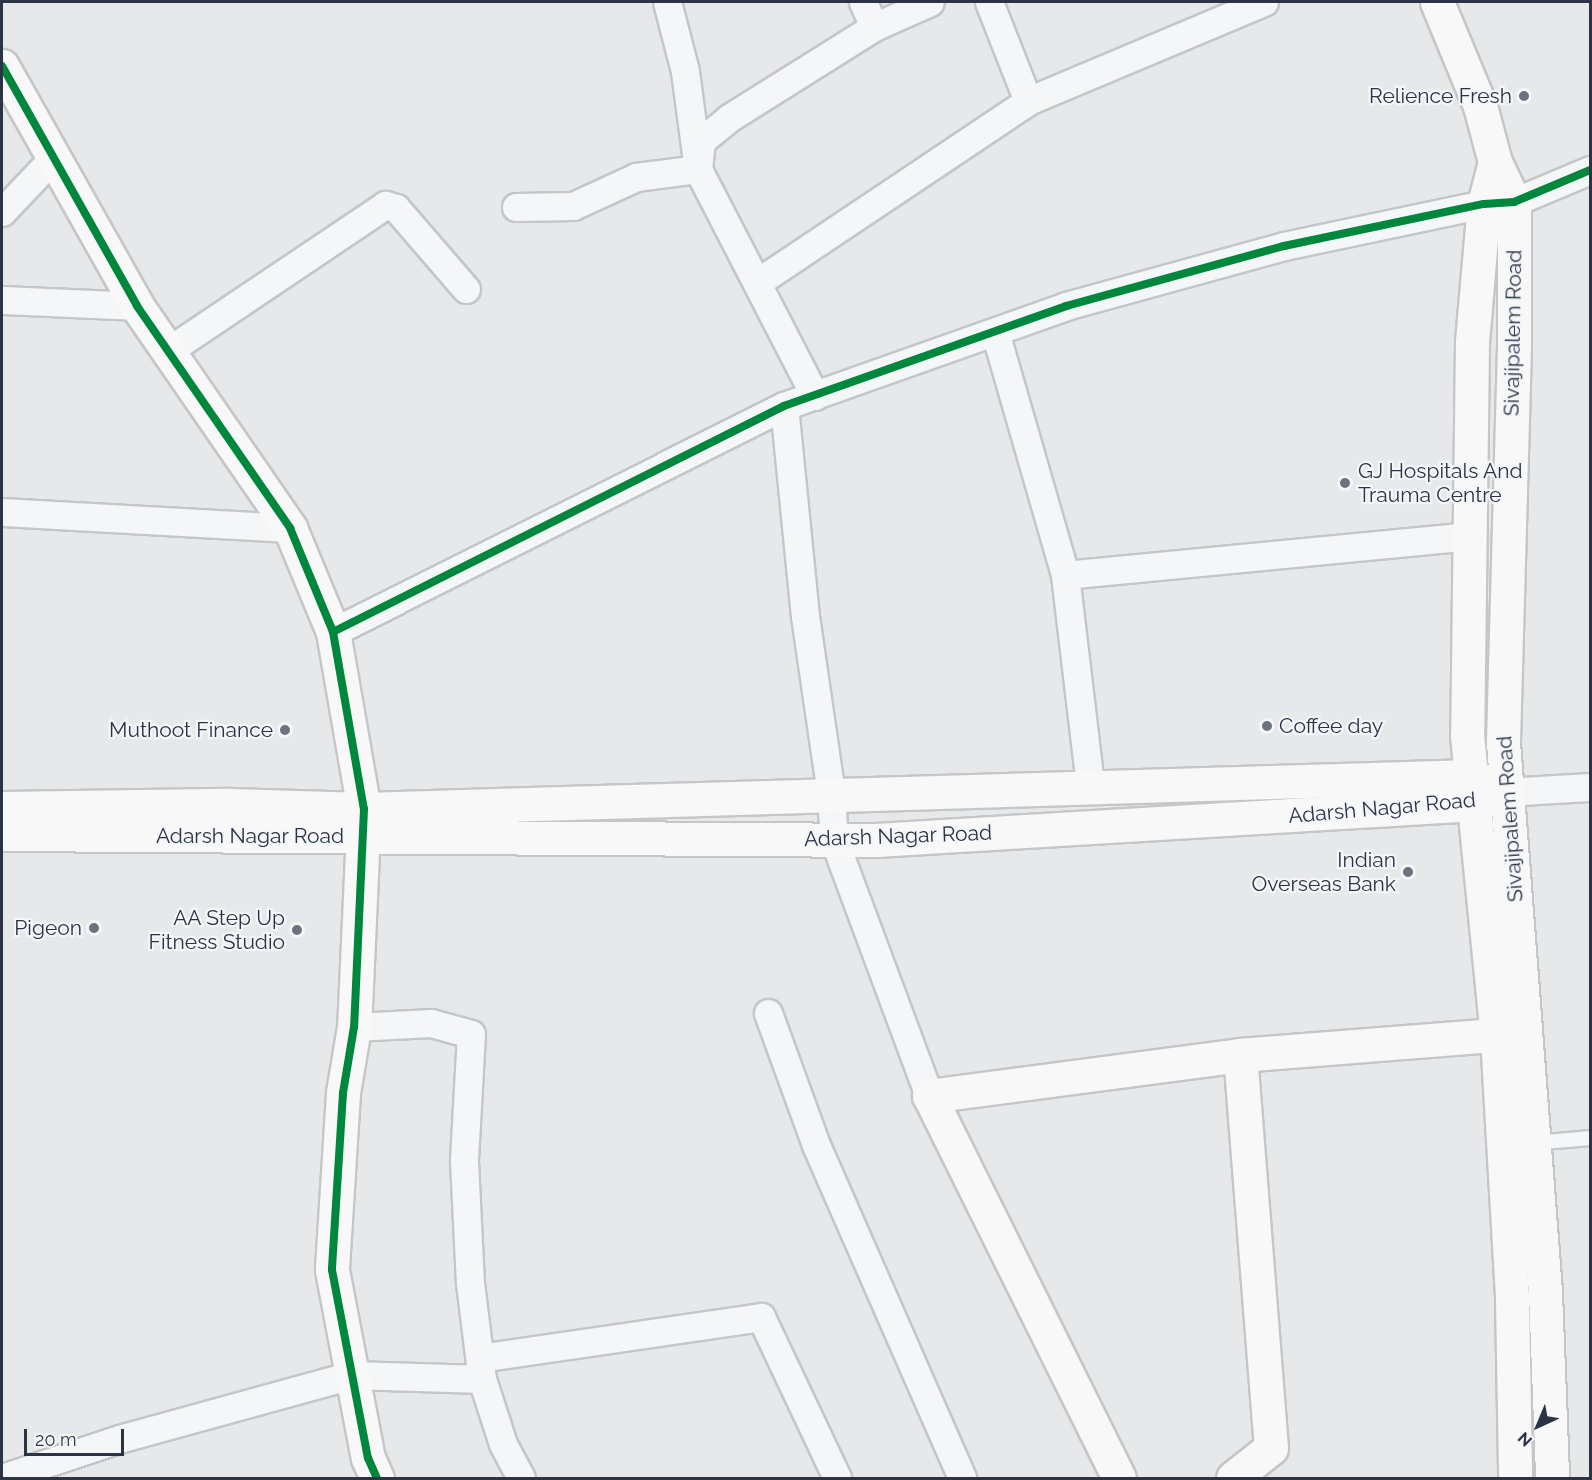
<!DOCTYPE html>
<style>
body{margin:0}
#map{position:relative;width:1592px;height:1480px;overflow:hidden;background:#e6e8ea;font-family:Raleway,sans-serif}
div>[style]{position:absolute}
.roads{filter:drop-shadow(2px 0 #c4c6c8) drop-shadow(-2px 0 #c4c6c8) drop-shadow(0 2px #c4c6c8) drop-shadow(0 -2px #c4c6c8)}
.lane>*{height:14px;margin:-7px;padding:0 7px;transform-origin:7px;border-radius:7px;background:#f5f6f7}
.street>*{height:27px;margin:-13.5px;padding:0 13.5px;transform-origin:13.5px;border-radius:13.5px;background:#f5f6f7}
.secondary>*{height:33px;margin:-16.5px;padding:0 16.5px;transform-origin:16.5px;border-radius:16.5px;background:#f8f8f8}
.cycleway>*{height:8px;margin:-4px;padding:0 4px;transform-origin:4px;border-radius:4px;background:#00873e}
.dots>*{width:16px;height:16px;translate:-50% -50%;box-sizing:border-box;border:3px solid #f4f6f9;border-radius:50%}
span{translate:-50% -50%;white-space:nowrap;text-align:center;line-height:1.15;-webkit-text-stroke:4.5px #f4f6f9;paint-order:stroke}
.poi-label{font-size:21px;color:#2b3445}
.right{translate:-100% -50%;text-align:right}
.left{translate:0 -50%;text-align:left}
.street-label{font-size:21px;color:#2b3445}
.frame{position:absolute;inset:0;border:3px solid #2b3445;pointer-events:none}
.north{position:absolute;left:1508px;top:1396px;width:60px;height:60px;-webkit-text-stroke:4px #f4f6f9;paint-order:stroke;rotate:224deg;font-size:16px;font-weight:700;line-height:24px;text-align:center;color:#2b3445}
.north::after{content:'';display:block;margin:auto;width:21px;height:27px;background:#2b3445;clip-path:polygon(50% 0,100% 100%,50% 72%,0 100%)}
.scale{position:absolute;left:24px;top:1429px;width:100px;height:27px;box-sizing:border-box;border:3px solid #2b3445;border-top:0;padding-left:8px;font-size:18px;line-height:21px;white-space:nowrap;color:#2b3445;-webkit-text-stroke:4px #f4f6f9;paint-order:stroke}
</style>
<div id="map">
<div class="roads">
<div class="lane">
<i style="left:1533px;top:1143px;width:57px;rotate:-5deg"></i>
</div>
<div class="street">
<i style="left:863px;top:2px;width:27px;rotate:66deg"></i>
<i style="left:989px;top:2px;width:106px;rotate:68.5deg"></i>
<i style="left:1028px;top:101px;width:256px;rotate:-22.8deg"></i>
<i style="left:516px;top:207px;width:57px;rotate:-1deg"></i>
<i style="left:573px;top:206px;width:69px;rotate:-24.7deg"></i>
<i style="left:636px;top:177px;width:63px;rotate:-7.4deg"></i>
<i style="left:698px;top:169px;width:99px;rotate:-97.6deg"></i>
<i style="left:685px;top:71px;width:71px;rotate:-104.6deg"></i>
<i style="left:2px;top:212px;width:74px;rotate:-46.6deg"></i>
<i style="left:758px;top:282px;width:325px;rotate:-33.8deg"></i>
<i style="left:2px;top:300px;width:135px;rotate:2.5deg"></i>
<i style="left:995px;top:332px;width:253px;rotate:73.9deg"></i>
<i style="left:1065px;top:575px;width:212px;rotate:83.2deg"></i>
<i style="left:168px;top:351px;width:262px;rotate:-33.9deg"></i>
<i style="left:385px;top:205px;width:11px;rotate:15deg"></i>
<i style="left:396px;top:208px;width:107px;rotate:49.2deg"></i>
<i style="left:815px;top:396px;width:255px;rotate:-117.3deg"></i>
<i style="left:698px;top:169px;width:28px;rotate:-84deg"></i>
<i style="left:701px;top:141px;width:36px;rotate:-39deg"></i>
<i style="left:729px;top:118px;width:171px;rotate:-32.1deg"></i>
<i style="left:874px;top:27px;width:61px;rotate:-24.1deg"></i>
<i style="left:784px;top:406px;width:211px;rotate:84.3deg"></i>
<i style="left:805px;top:616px;width:180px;rotate:81.7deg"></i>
<i style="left:831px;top:794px;width:46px;rotate:86.3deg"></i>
<i style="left:834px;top:840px;width:273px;rotate:69.6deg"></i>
<i style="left:2px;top:512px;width:288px;rotate:3.2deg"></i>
<i style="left:1065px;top:575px;width:407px;rotate:-5.5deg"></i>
<i style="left:333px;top:632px;width:504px;rotate:-26.62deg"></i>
<i style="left:784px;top:406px;width:299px;rotate:-19.5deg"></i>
<i style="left:1066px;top:306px;width:226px;rotate:-15.4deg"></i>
<i style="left:1284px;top:246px;width:204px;rotate:-11.9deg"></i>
<i style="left:1484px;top:204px;width:30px;rotate:-4deg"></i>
<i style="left:1514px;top:202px;width:82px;rotate:-22.8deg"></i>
<i style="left:1506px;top:792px;width:84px;rotate:-3.4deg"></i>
<i style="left:768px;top:1013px;width:140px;rotate:70deg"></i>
<i style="left:816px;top:1145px;width:364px;rotate:66.3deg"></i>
<i style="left:354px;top:1027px;width:77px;rotate:-3deg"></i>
<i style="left:431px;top:1023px;width:41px;rotate:15.4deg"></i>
<i style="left:471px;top:1034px;width:127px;rotate:93.2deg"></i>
<i style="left:464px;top:1161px;width:122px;rotate:87.2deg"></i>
<i style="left:470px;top:1283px;width:97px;rotate:82.9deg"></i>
<i style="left:482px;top:1379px;width:68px;rotate:72.1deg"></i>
<i style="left:503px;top:1444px;width:38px;rotate:62deg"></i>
<i style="left:480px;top:1358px;width:284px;rotate:-8.3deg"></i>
<i style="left:761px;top:1317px;width:178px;rotate:64.7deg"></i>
<i style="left:2px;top:1478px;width:123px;rotate:-18.4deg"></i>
<i style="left:119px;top:1439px;width:242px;rotate:-15.4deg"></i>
<i style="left:352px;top:1375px;width:130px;rotate:1.8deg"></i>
</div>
<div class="secondary">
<i style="left:1437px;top:2px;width:113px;rotate:67.5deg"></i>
<i style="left:1480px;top:106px;width:58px;rotate:75deg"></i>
<i style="left:1495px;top:162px;width:44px;rotate:64.6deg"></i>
<i style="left:1514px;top:202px;width:145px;rotate:90deg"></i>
<i style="left:1514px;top:347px;width:395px;rotate:91.6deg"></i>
<i style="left:1503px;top:742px;width:552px;rotate:85.63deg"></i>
<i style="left:1545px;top:1292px;width:186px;rotate:87.8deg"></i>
<i style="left:2px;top:66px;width:275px;rotate:60.6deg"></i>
<i style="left:137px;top:306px;width:270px;rotate:55.4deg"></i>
<i style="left:290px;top:528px;width:113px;rotate:67.5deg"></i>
<i style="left:333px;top:632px;width:180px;rotate:80.1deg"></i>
<i style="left:364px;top:809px;width:218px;rotate:92.6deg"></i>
<i style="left:354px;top:1027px;width:67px;rotate:99.5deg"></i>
<i style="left:343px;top:1093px;width:177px;rotate:93.6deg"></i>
<i style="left:332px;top:1270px;width:191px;rotate:79.2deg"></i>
<i style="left:368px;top:1458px;width:22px;rotate:66deg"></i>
<i style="left:1495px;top:162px;width:43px;rotate:104.7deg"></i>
<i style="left:1484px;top:204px;width:139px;rotate:95deg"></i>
<i style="left:1472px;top:342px;width:393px;rotate:90.7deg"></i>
<i style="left:1467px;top:735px;width:302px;rotate:84.3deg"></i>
<i style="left:1497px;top:1036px;width:262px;rotate:86.7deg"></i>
<i style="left:1512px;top:1298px;width:180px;rotate:89deg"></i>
<i style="left:2px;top:808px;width:227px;rotate:-0.8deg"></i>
<i style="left:229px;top:805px;width:135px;rotate:1.7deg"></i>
<i style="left:364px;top:809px;width:1109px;rotate:-1.7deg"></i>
<i style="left:1473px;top:776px;width:37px;rotate:26deg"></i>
<i style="left:2px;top:834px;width:874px;rotate:0.39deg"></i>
<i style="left:876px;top:840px;width:600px;rotate:-3.44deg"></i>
<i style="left:1475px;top:804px;width:33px;rotate:-21deg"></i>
<i style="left:1119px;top:1478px;width:427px;rotate:-116.4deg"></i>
<i style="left:929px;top:1096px;width:314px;rotate:-7.5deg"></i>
<i style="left:1240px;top:1055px;width:281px;rotate:-4.5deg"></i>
<i style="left:1233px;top:1478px;width:48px;rotate:-38.3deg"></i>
<i style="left:1271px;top:1448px;width:394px;rotate:-94.5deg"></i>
</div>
</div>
<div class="cycleway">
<i style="left:2px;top:66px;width:275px;rotate:60.6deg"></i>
<i style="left:137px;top:306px;width:270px;rotate:55.4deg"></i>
<i style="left:290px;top:528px;width:113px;rotate:67.5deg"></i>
<i style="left:333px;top:632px;width:180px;rotate:80.1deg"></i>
<i style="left:364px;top:809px;width:218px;rotate:92.6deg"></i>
<i style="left:354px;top:1027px;width:67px;rotate:99.5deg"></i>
<i style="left:343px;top:1093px;width:177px;rotate:93.6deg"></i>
<i style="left:332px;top:1270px;width:191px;rotate:79.2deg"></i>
<i style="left:368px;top:1458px;width:22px;rotate:66deg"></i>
<i style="left:333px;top:632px;width:504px;rotate:-26.62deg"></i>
<i style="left:784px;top:406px;width:299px;rotate:-19.5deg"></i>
<i style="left:1066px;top:306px;width:226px;rotate:-15.4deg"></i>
<i style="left:1284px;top:246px;width:204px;rotate:-11.9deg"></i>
<i style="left:1484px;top:204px;width:30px;rotate:-4deg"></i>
<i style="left:1514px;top:202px;width:82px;rotate:-22.8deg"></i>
</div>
<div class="dots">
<i style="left:1524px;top:96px;background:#6c737f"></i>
<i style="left:1345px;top:483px;background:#6c737f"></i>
<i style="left:1267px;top:726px;background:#6c737f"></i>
<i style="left:285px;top:730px;background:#6c737f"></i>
<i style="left:1408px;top:872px;background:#6c737f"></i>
<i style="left:94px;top:928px;background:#6c737f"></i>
<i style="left:297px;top:930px;background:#6c737f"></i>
</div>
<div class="poi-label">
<span class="right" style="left:1512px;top:96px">Relience Fresh</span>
<span class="left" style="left:1358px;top:483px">GJ Hospitals And<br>Trauma Centre</span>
<span class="left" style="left:1279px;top:726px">Coffee day</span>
<span class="right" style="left:273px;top:730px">Muthoot Finance</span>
<span class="right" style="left:1396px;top:872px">Indian<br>Overseas Bank</span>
<span class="right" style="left:285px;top:930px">AA Step Up<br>Fitness Studio</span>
<span class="right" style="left:82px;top:928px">Pigeon</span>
</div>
<div class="street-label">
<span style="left:1513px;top:333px;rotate:-89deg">Sivajipalem Road</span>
<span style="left:1382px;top:808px;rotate:-5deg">Adarsh Nagar Road</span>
<span style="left:1510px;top:819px;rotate:-94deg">Sivajipalem Road</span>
<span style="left:250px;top:836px">Adarsh Nagar Road</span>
<span style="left:898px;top:836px;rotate:-2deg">Adarsh Nagar Road</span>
</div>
<div class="frame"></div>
<div class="north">N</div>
<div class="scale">20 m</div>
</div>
